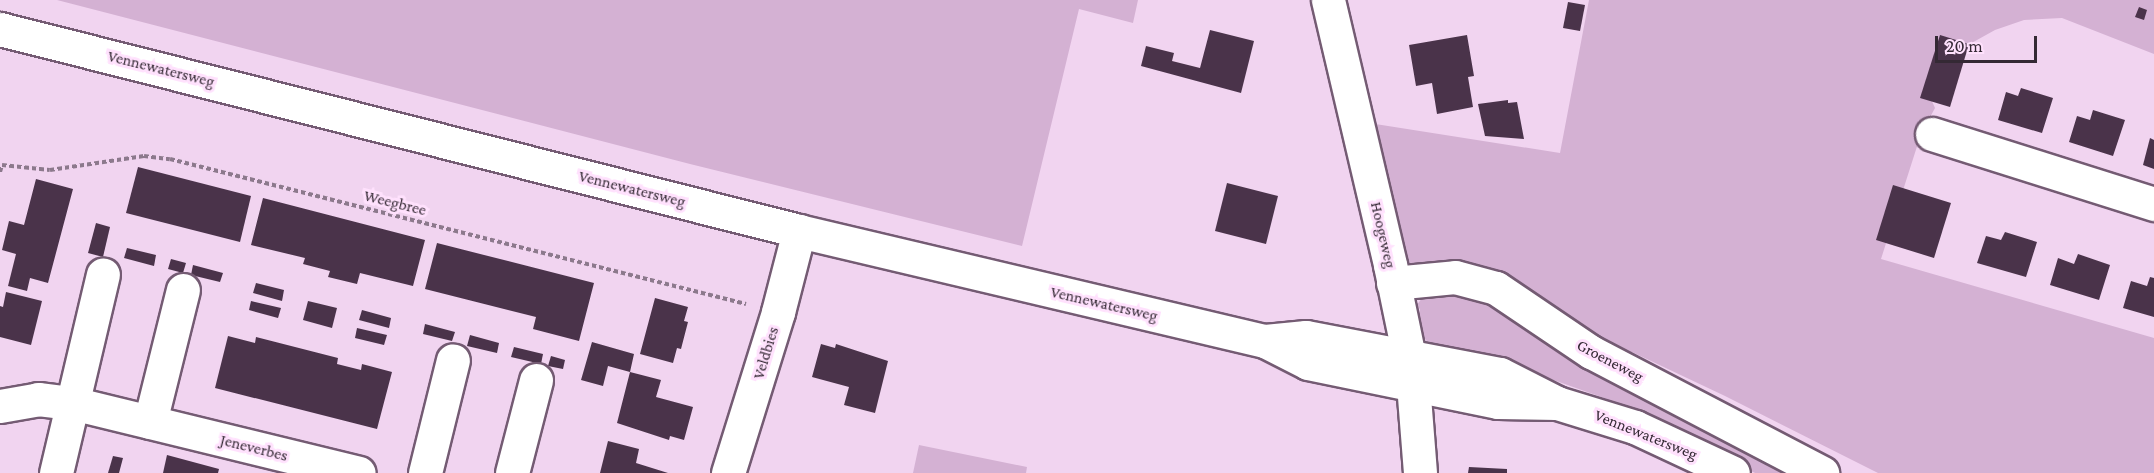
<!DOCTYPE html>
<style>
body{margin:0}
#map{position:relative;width:2154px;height:473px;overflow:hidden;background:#f1d4f0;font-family:"Crimson Pro",serif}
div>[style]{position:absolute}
.green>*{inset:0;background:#d4b1d3}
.building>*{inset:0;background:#4a334a}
.path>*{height:4px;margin-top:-2px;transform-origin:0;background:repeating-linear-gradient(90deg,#8c798c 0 4.5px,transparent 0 7.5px)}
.roads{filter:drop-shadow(2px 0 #745b73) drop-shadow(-2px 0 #745b73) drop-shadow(0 2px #745b73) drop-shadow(0 -2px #745b73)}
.minor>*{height:33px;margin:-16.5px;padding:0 16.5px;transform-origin:16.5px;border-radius:16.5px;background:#fff}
span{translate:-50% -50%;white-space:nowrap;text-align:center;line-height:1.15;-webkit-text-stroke:6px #ffe1fd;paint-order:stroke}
.street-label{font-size:16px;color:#342934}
.scale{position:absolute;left:1935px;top:36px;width:102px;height:27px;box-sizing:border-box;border:3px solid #342934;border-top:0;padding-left:8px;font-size:18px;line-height:21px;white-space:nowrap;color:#342934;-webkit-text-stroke:4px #ffe1fd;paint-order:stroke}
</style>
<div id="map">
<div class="green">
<i style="clip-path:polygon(57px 0,1138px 0,1133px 23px,1079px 9px,1022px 246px,690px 164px)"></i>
<i style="clip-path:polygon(1589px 0,2154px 0,2154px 54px,2062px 18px,2024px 20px,1995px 30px,1959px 50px,1931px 99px,1935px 108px,1921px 134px,1881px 259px,2154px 338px,2154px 473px,1878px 473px,1725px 396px,1632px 352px,1619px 357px,1408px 268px,1369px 123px,1560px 153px)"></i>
<i style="clip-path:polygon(1464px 287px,1804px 473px,1755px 473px,1607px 399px,1545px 377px,1429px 344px,1419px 331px,1417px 320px,1420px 309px,1416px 306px,1426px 293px)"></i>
<i style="clip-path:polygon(919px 445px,1027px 467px,1026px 473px,913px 473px)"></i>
</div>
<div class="building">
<i style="clip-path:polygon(1568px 2px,1585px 5px,1580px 31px,1563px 28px)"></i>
<i style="clip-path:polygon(2139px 7px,2147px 10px,2144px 20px,2135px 17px)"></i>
<i style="clip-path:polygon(1210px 30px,1254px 41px,1241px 93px,1141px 66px,1146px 46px,1174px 53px,1172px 61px,1200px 68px)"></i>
<i style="clip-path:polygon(1467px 35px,1474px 76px,1468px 77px,1473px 107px,1437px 114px,1432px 83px,1416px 86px,1409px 45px)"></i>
<i style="clip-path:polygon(1940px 35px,1969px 44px,1950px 107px,1920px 98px)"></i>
<i style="clip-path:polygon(2021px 88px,2053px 98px,2042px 133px,1998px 120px,2006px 92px,2018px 96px)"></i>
<i style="clip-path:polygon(1508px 100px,1508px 103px,1517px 102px,1524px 139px,1485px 136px,1478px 104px)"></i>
<i style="clip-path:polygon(2093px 110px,2125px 120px,2113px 156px,2069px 142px,2077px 116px,2090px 120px)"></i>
<i style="clip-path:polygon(2150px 138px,2154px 140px,2154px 169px,2143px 165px)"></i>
<i style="clip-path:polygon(138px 167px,251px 196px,240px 242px,126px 213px)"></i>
<i style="clip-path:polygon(36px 179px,73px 189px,48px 283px,30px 278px,27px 291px,8px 286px,16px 254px,2px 250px,9px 221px,24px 225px)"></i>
<i style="clip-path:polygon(1227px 183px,1278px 196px,1266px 244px,1215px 231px)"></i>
<i style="clip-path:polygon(1893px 185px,1951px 203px,1934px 258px,1876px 240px)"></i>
<i style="clip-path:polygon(263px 198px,425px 240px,413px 286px,360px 273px,357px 284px,328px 277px,330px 271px,303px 264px,305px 258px,251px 245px)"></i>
<i style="clip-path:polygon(96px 223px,110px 227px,103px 257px,88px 253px)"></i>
<i style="clip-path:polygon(2005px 232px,2037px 242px,2026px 277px,1977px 263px,1986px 236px,2001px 240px)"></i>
<i style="clip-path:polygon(437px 243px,594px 283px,579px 341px,533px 329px,536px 317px,425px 289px)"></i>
<i style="clip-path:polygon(127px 248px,156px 255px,154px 266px,124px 258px)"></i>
<i style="clip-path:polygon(2078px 254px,2110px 265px,2099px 300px,2050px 285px,2058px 258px,2074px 264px)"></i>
<i style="clip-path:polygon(171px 259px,186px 263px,183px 273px,168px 269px)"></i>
<i style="clip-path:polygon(193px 265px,223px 273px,220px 282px,191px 275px)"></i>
<i style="clip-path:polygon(2150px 277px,2154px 278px,2154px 317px,2123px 308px,2131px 281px,2147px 286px)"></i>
<i style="clip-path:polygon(256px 283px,284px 290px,282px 301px,253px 293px)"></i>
<i style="clip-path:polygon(6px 292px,42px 301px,31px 345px,0 337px,0 306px,3px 307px)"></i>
<i style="clip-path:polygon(655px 298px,688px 307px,684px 321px,688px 322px,681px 349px,677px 348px,673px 363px,640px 354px)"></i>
<i style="clip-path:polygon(251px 301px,281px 308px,278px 318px,249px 310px)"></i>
<i style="clip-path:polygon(308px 301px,337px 308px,332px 328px,303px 320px)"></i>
<i style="clip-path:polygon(362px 310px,391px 318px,389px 328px,359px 320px)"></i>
<i style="clip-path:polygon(425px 324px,455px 332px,452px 341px,423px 334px)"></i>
<i style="clip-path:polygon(357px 328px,387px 335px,384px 345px,355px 338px)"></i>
<i style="clip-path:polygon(470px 335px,499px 343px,497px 353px,467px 346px)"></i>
<i style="clip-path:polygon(228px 336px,255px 343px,256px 337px,338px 358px,337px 364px,361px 370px,362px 364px,392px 372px,377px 429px,215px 388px)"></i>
<i style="clip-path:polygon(592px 342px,634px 354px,630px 372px,608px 366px,603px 386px,581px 380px)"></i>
<i style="clip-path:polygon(821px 344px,835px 348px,836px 344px,888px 361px,875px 413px,844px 405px,849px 387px,812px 377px)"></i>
<i style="clip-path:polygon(514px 347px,543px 354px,541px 364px,511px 357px)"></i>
<i style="clip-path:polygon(551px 356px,565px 360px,563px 369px,548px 366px)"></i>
<i style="clip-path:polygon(630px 372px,661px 380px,656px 397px,693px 407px,684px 440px,670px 436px,669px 440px,617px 423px)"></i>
<i style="clip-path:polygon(608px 441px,639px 449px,636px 463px,668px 473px,600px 473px)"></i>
<i style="clip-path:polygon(167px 455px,219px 469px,218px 473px,163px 473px)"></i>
<i style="clip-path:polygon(113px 456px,123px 458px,119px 473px,108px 473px)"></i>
<i style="clip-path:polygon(1469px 467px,1507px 469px,1507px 473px,1468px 473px)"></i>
</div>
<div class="path">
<i style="left:0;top:172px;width:7px;rotate:-74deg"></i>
<i style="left:2px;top:165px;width:48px;rotate:5.9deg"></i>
<i style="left:50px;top:170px;width:95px;rotate:-8.5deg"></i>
<i style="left:144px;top:156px;width:26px;rotate:7deg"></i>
<i style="left:170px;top:159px;width:594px;rotate:14.13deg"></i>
</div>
<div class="roads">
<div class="minor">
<i style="left:1328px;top:0;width:272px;rotate:76.8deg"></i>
<i style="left:1390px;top:265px;width:108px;rotate:78.3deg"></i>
<i style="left:1412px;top:371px;width:102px;rotate:85.5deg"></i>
<i style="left:0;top:29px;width:824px;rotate:14.19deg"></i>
<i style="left:799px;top:231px;width:479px;rotate:13.3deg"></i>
<i style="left:1265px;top:341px;width:48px;rotate:27.1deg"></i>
<i style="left:1308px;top:363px;width:194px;rotate:11.6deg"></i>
<i style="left:1498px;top:402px;width:59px;rotate:1deg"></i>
<i style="left:1932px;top:134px;width:233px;rotate:17.5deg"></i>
<i style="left:1393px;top:283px;width:62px;rotate:-5.5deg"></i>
<i style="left:1455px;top:277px;width:42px;rotate:15deg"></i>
<i style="left:1496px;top:288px;width:115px;rotate:34deg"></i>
<i style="left:1591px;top:352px;width:261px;rotate:27.6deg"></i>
<i style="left:1265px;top:341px;width:41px;rotate:-5.6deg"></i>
<i style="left:1306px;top:337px;width:197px;rotate:10.8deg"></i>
<i style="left:1500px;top:374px;width:64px;rotate:27deg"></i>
<i style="left:1557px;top:403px;width:82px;rotate:17.1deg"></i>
<i style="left:1635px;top:427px;width:108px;rotate:25.1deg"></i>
<i style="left:0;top:406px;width:39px;rotate:-10deg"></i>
<i style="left:38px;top:399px;width:34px;rotate:7deg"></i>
<i style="left:72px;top:403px;width:295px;rotate:13.7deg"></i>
<i style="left:150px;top:422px;width:136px;rotate:-76deg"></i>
<i style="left:56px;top:473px;width:204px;rotate:-76.7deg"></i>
<i style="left:425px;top:473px;width:116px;rotate:-76.1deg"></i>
<i style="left:512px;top:473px;width:96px;rotate:-75.5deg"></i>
<i style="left:728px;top:473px;width:169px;rotate:-72.7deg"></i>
<i style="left:778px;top:312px;width:84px;rotate:-75.5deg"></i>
</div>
</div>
<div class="street-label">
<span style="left:161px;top:69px;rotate:14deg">Vennewatersweg</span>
<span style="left:632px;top:189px;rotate:14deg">Vennewatersweg</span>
<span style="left:395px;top:203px;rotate:14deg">Weegbree</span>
<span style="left:1383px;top:235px;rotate:77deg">Hoogeweg</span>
<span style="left:1104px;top:304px;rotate:13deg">Vennewatersweg</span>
<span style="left:766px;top:353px;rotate:-73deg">Veldbies</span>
<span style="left:1610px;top:361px;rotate:28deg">Groeneweg</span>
<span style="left:1646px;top:435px;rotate:22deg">Vennewatersweg</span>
<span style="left:254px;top:448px;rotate:14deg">Jeneverbes</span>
</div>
<div class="scale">20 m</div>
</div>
